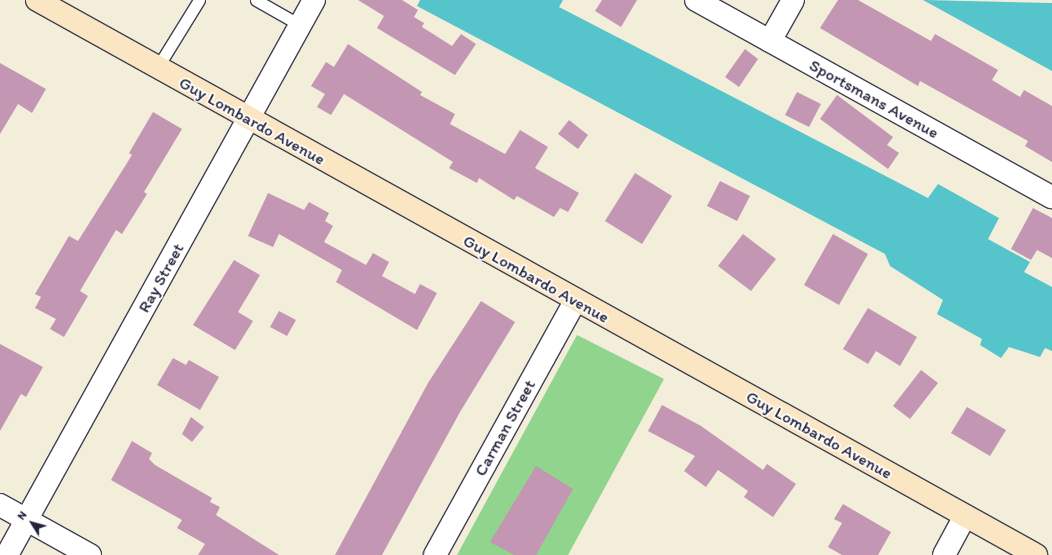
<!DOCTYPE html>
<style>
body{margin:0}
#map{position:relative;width:1052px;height:555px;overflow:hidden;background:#f3eeda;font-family:Itim,sans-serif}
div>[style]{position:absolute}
.green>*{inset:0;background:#90d48d}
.water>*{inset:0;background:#56c4cb}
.building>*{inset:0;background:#c396b4}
.roads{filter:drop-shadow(1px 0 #414153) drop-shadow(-1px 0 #414153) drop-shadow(0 1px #414153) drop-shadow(0 -1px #414153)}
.lane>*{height:11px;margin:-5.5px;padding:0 5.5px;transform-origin:5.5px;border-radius:5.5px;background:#fff}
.street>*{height:22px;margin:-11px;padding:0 11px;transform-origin:11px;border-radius:11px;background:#fff}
.secondary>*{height:22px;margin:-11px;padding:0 11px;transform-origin:11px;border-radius:11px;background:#fbe6c3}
span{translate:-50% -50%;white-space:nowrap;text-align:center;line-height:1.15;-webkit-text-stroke:3.5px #fff;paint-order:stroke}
.street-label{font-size:17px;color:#22223b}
.north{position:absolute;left:12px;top:503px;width:40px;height:40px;-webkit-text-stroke:3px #fff;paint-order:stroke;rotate:307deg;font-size:11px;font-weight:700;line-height:16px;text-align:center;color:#22223b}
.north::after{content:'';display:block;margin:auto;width:14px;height:18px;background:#22223b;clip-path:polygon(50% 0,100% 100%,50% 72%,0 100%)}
</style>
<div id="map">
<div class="green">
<i style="clip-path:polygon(577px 335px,664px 379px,568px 555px,457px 555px)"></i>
</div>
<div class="water">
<i style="clip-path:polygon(420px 0,563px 0,559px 7px,928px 198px,938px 184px,999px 218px,988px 239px,1030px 262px,1024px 272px,1052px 287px,1052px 351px,1045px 348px,1040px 357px,1009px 347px,1001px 358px,980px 345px,982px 339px,937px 314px,943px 300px,890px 266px,885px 254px,417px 6px)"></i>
<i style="clip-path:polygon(924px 0,1052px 3px,1052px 71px,923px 0)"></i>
</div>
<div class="building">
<i style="clip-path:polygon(358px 0,402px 0,418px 10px,414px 17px,424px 23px,422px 27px,452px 46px,461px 34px,476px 44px,455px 75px,377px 28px,384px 16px)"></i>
<i style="clip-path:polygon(602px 0,637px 0,621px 27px,595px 11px)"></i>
<i style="clip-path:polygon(838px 0,858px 0,931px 41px,935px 34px,998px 70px,992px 80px,1020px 97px,1024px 90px,1052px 106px,1052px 162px,1025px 146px,1028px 141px,920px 81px,918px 86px,820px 28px)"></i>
<i style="clip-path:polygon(348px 44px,422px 92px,420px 95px,455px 114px,450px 124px,505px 154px,520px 130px,548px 147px,535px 168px,579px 193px,568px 212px,560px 208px,554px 217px,517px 196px,514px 200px,479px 178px,477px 183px,449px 168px,453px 162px,344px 94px,331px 115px,317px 107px,325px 94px,311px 86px,326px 62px,334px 67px)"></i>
<i style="clip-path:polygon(745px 49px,758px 59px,739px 87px,725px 77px)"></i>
<i style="clip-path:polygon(0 63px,46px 89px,32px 113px,18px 104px,0 134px)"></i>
<i style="clip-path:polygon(797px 92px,821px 104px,809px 127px,785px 115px)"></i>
<i style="clip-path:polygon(837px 95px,893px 137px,887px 145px,899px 153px,888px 169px,820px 119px)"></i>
<i style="clip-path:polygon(153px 112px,182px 129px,144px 192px,147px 194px,122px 234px,116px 230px,80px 291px,88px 296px,64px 337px,50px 329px,56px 319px,35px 308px,41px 297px,35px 294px,69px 236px,78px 241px,132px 155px,129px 153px)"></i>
<i style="clip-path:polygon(569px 120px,588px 135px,578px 149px,558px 134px)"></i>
<i style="clip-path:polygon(635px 173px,672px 196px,642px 244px,605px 221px)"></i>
<i style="clip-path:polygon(720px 181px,750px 196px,737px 221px,707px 206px)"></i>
<i style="clip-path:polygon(268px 193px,304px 210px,309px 202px,329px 213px,325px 221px,333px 226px,324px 242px,366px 265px,373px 253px,389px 262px,382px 276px,415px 294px,420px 284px,437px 293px,417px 330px,336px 282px,342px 270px,279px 234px,273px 247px,248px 236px)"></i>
<i style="clip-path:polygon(1033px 208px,1052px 218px,1052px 258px,1037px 250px,1031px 260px,1011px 249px)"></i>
<i style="clip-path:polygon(743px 234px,776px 259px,751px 291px,718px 266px)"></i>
<i style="clip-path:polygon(833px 234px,868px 254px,839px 305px,804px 285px)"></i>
<i style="clip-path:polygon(234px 260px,260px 275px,238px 312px,253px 321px,235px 350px,193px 325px)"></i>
<i style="clip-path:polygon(481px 301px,515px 322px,460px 412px,382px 555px,335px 555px,428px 383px)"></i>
<i style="clip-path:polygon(868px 308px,917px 337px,900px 366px,876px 351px,868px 364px,843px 349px)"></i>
<i style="clip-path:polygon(279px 311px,296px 320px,287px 336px,270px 327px)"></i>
<i style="clip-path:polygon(0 344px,43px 367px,26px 397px,21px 394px,0 431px)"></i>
<i style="clip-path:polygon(173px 358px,186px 365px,189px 360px,219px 377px,200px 410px,157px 385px)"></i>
<i style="clip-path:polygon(921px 370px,938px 383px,910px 419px,893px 406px)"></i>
<i style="clip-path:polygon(662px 405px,701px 426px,763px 470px,767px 464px,796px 484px,773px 517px,744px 497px,748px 491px,718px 470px,706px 487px,684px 471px,695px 456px,648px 431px)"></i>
<i style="clip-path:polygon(967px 407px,1006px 430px,990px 456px,951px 433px)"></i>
<i style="clip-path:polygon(191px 417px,204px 427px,192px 442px,182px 434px)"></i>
<i style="clip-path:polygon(132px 441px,152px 453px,149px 459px,155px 465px,212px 498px,210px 502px,220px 507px,216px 515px,279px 555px,198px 555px,205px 544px,177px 528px,182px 520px,111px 480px)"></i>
<i style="clip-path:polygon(536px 466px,573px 489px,536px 555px,514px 555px,490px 542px)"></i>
<i style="clip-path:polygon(843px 504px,891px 532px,878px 555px,842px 555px,828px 547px,842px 523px,834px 519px)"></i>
</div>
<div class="roads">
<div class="lane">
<i style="left:256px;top:0;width:51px;rotate:29.6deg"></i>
<i style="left:157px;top:68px;width:80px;rotate:-58.3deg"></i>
</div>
<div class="street">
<i style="left:696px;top:0;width:407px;rotate:29deg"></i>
<i style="left:770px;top:41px;width:47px;rotate:-60.7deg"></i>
<i style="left:0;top:505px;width:103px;rotate:29.1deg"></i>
<i style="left:7px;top:555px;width:634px;rotate:-61.05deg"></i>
<i style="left:435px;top:555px;width:290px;rotate:-61.1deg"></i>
<i style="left:944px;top:555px;width:44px;rotate:-61.7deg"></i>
</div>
<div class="secondary">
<i style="left:37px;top:0;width:1143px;rotate:29.05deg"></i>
</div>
</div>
<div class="street-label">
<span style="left:874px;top:99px;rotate:29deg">Sportsmans Avenue</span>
<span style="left:252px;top:121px;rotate:29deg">Guy Lombardo Avenue</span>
<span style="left:161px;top:278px;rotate:-61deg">Ray Street</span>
<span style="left:536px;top:279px;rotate:29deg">Guy Lombardo Avenue</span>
<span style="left:505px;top:428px;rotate:-61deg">Carman Street</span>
<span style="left:819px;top:435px;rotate:29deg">Guy Lombardo Avenue</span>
</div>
<div class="north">N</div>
</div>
